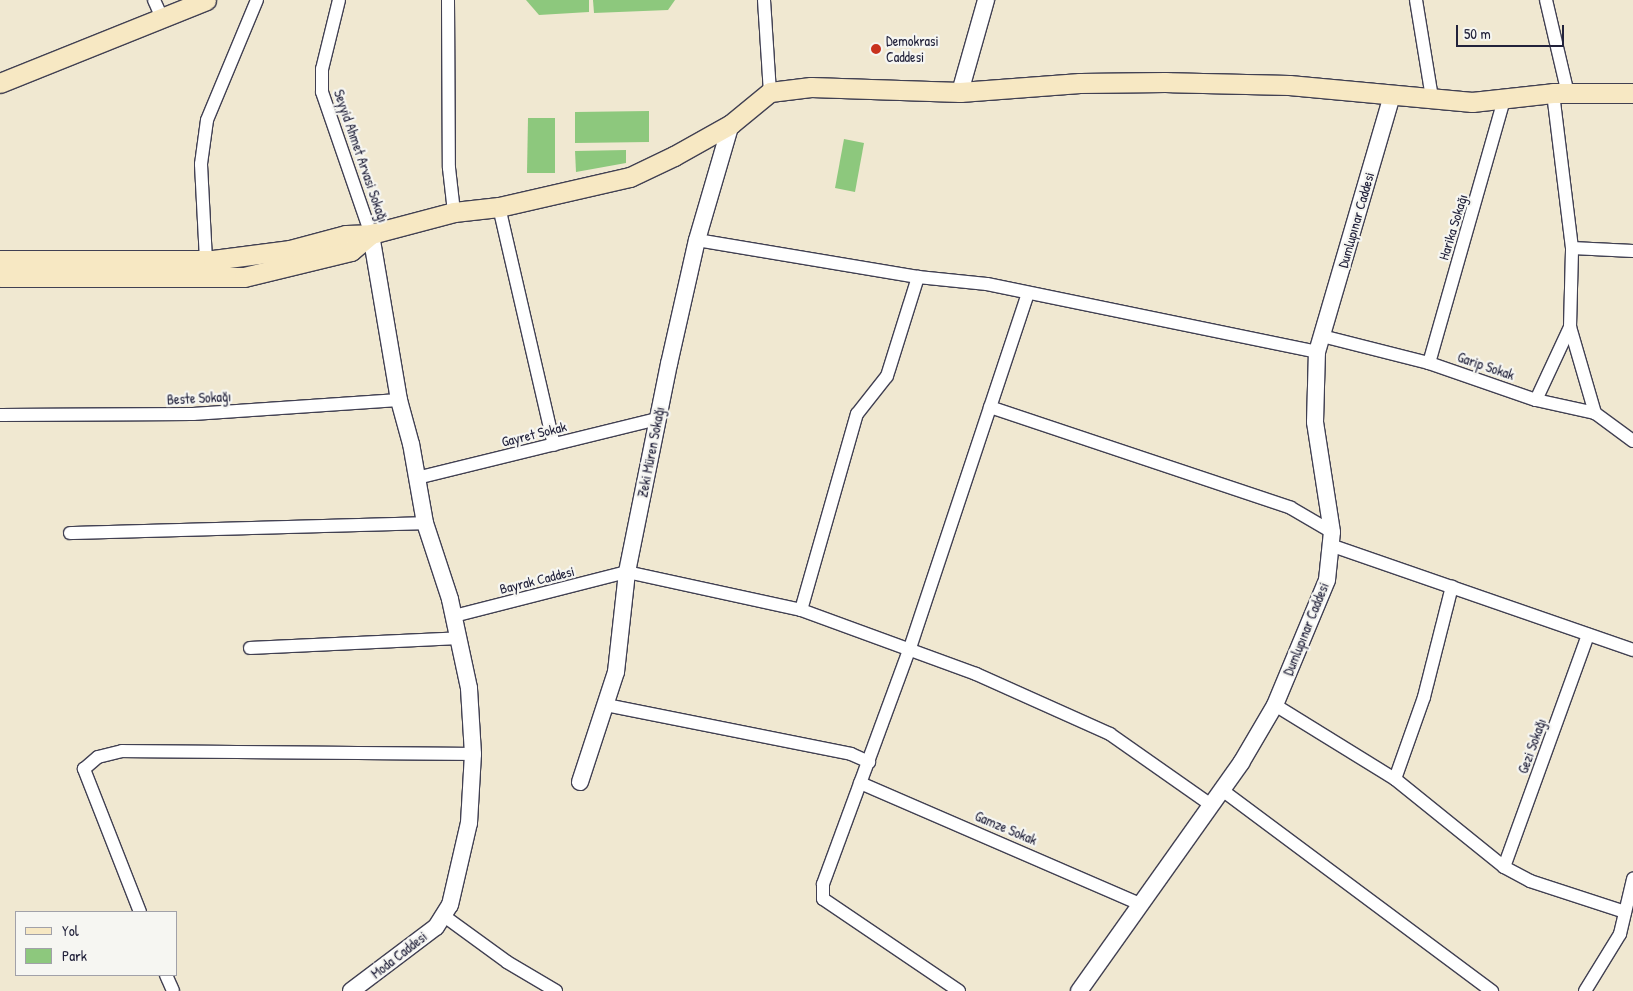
<!DOCTYPE html>
<meta charset="utf-8">
<style>
body{margin:0}
#map{position:relative;width:1633px;height:991px;overflow:hidden;background:#f0e8d1;font-family:"Patrick Hand",sans-serif}
div>[style]{position:absolute}
.green>*{inset:0;background:#8dc87d}
.roads{filter:drop-shadow(1px 0 #414052) drop-shadow(-1px 0 #414052) drop-shadow(0 1px #414052) drop-shadow(0 -1px #414052)}
.minor>*{height:12px;margin:-6px;padding:0 6px;transform-origin:6px;border-radius:6px;background:#fff}
.tertiary>*{height:16px;margin:-8px;padding:0 8px;transform-origin:8px;border-radius:8px;background:#fff}
.secondary>*{height:19px;margin:-9.5px;padding:0 9.5px;transform-origin:9.5px;border-radius:9.5px;background:#f7e8c3}
.dots>*{width:14px;height:14px;translate:-50% -50%;box-sizing:border-box;border:2px solid #f6f6f2;border-radius:50%}
span{translate:-50% -50%;white-space:nowrap;text-align:center;line-height:1.15;-webkit-text-stroke:4.5px #f6f6f2;paint-order:stroke}
.poi-label{font-size:14px;color:#22223b}
.left{translate:0 -50%;text-align:left}
.street-label{font-size:14px;color:#22223b}
.legend{position:absolute;left:15px;top:911px;width:162px;height:65px;box-sizing:border-box;background:#f6f6f2;border:1px solid #a1a1a9;margin:0;padding:6px 9px;list-style:none;font-size:15px;color:#22223b}
.legend li{display:flex;align-items:center;gap:10px;height:25px}
.legend b{width:25px;border:1px solid #a1a1a9}
.scale{position:absolute;left:1456px;top:25px;width:108px;height:22px;box-sizing:border-box;border:2px solid #22223b;border-top:0;padding-left:6px;font-size:15px;line-height:18px;white-space:nowrap;color:#22223b;-webkit-text-stroke:4px #f6f6f2;paint-order:stroke}
</style>
<div id="map">
<div class="green">
<i style="clip-path:polygon(526px 0,589px 0,589px 12px,539px 15px)"></i>
<i style="clip-path:polygon(593px 0,675px 0,668px 10px,594px 13px)"></i>
<i style="clip-path:polygon(649px 111px,649px 142px,575px 143px,575px 112px)"></i>
<i style="clip-path:polygon(528px 118px,555px 118px,555px 173px,527px 173px)"></i>
<i style="clip-path:polygon(844px 139px,864px 143px,855px 192px,835px 188px)"></i>
<i style="clip-path:polygon(626px 150px,626px 163px,576px 172px,575px 151px)"></i>
</div>
<div class="roads">
<div class="minor">
<i style="left:154px;top:0;width:20px;rotate:66deg"></i>
<i style="left:339px;top:0;width:71px;rotate:103.8deg"></i>
<i style="left:322px;top:69px;width:23px;rotate:90deg"></i>
<i style="left:322px;top:92px;width:150px;rotate:71deg"></i>
<i style="left:448px;top:0;width:168px;rotate:89.7deg"></i>
<i style="left:449px;top:168px;width:44px;rotate:83.5deg"></i>
<i style="left:764px;top:0;width:92px;rotate:86.3deg"></i>
<i style="left:1416px;top:0;width:99px;rotate:80.7deg"></i>
<i style="left:1546px;top:0;width:97px;rotate:76.8deg"></i>
<i style="left:499px;top:207px;width:244px;rotate:77deg"></i>
<i style="left:697px;top:240px;width:224px;rotate:9.5deg"></i>
<i style="left:918px;top:277px;width:69px;rotate:5.8deg"></i>
<i style="left:987px;top:284px;width:337px;rotate:11.6deg"></i>
<i style="left:1572px;top:248px;width:61px;rotate:2.8deg"></i>
<i style="left:206px;top:260px;width:96px;rotate:-93deg"></i>
<i style="left:201px;top:164px;width:44px;rotate:-82.2deg"></i>
<i style="left:207px;top:120px;width:130px;rotate:-67.4deg"></i>
<i style="left:1570px;top:327px;width:90px;rotate:73.8deg"></i>
<i style="left:1322px;top:336px;width:110px;rotate:14.2deg"></i>
<i style="left:1429px;top:363px;width:113px;rotate:19.1deg"></i>
<i style="left:1536px;top:400px;width:60px;rotate:12.4deg"></i>
<i style="left:1595px;top:413px;width:47px;rotate:36.4deg"></i>
<i style="left:1429px;top:363px;width:273px;rotate:-74.1deg"></i>
<i style="left:1536px;top:400px;width:81px;rotate:-65deg"></i>
<i style="left:1570px;top:327px;width:79px;rotate:-88.5deg"></i>
<i style="left:1572px;top:248px;width:156px;rotate:-97deg"></i>
<i style="left:990px;top:407px;width:317px;rotate:18.5deg"></i>
<i style="left:1291px;top:508px;width:48px;rotate:30.3deg"></i>
<i style="left:0;top:415px;width:193px;rotate:-0.3deg"></i>
<i style="left:193px;top:414px;width:206px;rotate:-3.9deg"></i>
<i style="left:417px;top:478px;width:248px;rotate:-13.8deg"></i>
<i style="left:70px;top:533px;width:355px;rotate:-1.6deg"></i>
<i style="left:1330px;top:545px;width:321px;rotate:19.1deg"></i>
<i style="left:801px;top:610px;width:204px;rotate:-74.1deg"></i>
<i style="left:857px;top:414px;width:48px;rotate:-51.7deg"></i>
<i style="left:887px;top:376px;width:104px;rotate:-72.6deg"></i>
<i style="left:454px;top:616px;width:179px;rotate:-14.3deg"></i>
<i style="left:627px;top:572px;width:178px;rotate:12.3deg"></i>
<i style="left:801px;top:610px;width:186px;rotate:20.1deg"></i>
<i style="left:976px;top:674px;width:147px;rotate:24.1deg"></i>
<i style="left:1110px;top:734px;width:123px;rotate:35.1deg"></i>
<i style="left:250px;top:648px;width:209px;rotate:-2.7deg"></i>
<i style="left:606px;top:705px;width:250px;rotate:11.3deg"></i>
<i style="left:851px;top:754px;width:20px;rotate:24deg"></i>
<i style="left:1275px;top:705px;width:141px;rotate:31.7deg"></i>
<i style="left:1395px;top:779px;width:140px;rotate:38.9deg"></i>
<i style="left:1504px;top:867px;width:30px;rotate:28deg"></i>
<i style="left:1530px;top:881px;width:100px;rotate:18.1deg"></i>
<i style="left:1395px;top:779px;width:87px;rotate:-70.5deg"></i>
<i style="left:1424px;top:697px;width:114px;rotate:-75.8deg"></i>
<i style="left:860px;top:783px;width:304px;rotate:23.4deg"></i>
<i style="left:1222px;top:790px;width:337px;rotate:36.7deg"></i>
<i style="left:1504px;top:867px;width:247px;rotate:-70.1deg"></i>
<i style="left:140px;top:912px;width:154px;rotate:-111.4deg"></i>
<i style="left:84px;top:769px;width:18px;rotate:-41deg"></i>
<i style="left:98px;top:757px;width:25px;rotate:-14deg"></i>
<i style="left:122px;top:751px;width:351px;rotate:0.5deg"></i>
<i style="left:444px;top:916px;width:78px;rotate:36.1deg"></i>
<i style="left:507px;top:962px;width:57px;rotate:30.6deg"></i>
<i style="left:166px;top:975px;width:17px;rotate:66deg"></i>
<i style="left:959px;top:991px;width:164px;rotate:-145.9deg"></i>
<i style="left:823px;top:899px;width:15px;rotate:-90deg"></i>
<i style="left:823px;top:884px;width:252px;rotate:-69.8deg"></i>
<i style="left:910px;top:648px;width:374px;rotate:-71.6deg"></i>
<i style="left:1585px;top:991px;width:67px;rotate:-58.4deg"></i>
<i style="left:1620px;top:934px;width:57px;rotate:-76.7deg"></i>
</div>
<div class="tertiary">
<i style="left:960px;top:92px;width:96px;rotate:-74.2deg"></i>
<i style="left:580px;top:782px;width:116px;rotate:-71.9deg"></i>
<i style="left:616px;top:672px;width:101px;rotate:-83.7deg"></i>
<i style="left:627px;top:572px;width:212px;rotate:-78.6deg"></i>
<i style="left:669px;top:364px;width:127px;rotate:-77.3deg"></i>
<i style="left:697px;top:240px;width:121px;rotate:-73.7deg"></i>
<i style="left:351px;top:991px;width:106px;rotate:-37deg"></i>
<i style="left:436px;top:927px;width:26px;rotate:-58deg"></i>
<i style="left:450px;top:905px;width:84px;rotate:-77deg"></i>
<i style="left:469px;top:823px;width:69px;rotate:-86.7deg"></i>
<i style="left:473px;top:754px;width:66px;rotate:-93.5deg"></i>
<i style="left:469px;top:688px;width:91px;rotate:-102.1deg"></i>
<i style="left:450px;top:599px;width:80px;rotate:-108.2deg"></i>
<i style="left:425px;top:523px;width:80px;rotate:-100deg"></i>
<i style="left:411px;top:444px;width:46px;rotate:-105.3deg"></i>
<i style="left:399px;top:400px;width:168px;rotate:-99.6deg"></i>
<i style="left:1079px;top:991px;width:280px;rotate:-54.6deg"></i>
<i style="left:1241px;top:763px;width:67px;rotate:-59.6deg"></i>
<i style="left:1275px;top:705px;width:135px;rotate:-67.4deg"></i>
<i style="left:1327px;top:580px;width:48px;rotate:-84.1deg"></i>
<i style="left:1332px;top:532px;width:111px;rotate:-98.8deg"></i>
<i style="left:1315px;top:422px;width:70px;rotate:-88.4deg"></i>
<i style="left:1317px;top:352px;width:267px;rotate:-73.7deg"></i>
</div>
<div class="secondary">
<i style="left:0;top:83px;width:222px;rotate:-21.9deg"></i>
<i style="left:0;top:260px;width:213px"></i>
<i style="left:213px;top:260px;width:78px;rotate:-7.4deg"></i>
<i style="left:290px;top:250px;width:58px;rotate:-15deg"></i>
<i style="left:346px;top:235px;width:25px;rotate:-2deg"></i>
<i style="left:371px;top:234px;width:86px;rotate:-14.8deg"></i>
<i style="left:454px;top:212px;width:45px;rotate:-6.3deg"></i>
<i style="left:499px;top:207px;width:134px;rotate:-12.9deg"></i>
<i style="left:630px;top:177px;width:49px;rotate:-25.5deg"></i>
<i style="left:674px;top:156px;width:65px;rotate:-29.3deg"></i>
<i style="left:731px;top:124px;width:50px;rotate:-39.4deg"></i>
<i style="left:770px;top:92px;width:41px;rotate:-7deg"></i>
<i style="left:811px;top:87px;width:149px;rotate:1.9deg"></i>
<i style="left:960px;top:92px;width:120px;rotate:-4.3deg"></i>
<i style="left:1080px;top:83px;width:85px;rotate:-0.7deg"></i>
<i style="left:1165px;top:82px;width:124px;rotate:1.4deg"></i>
<i style="left:1289px;top:85px;width:184px;rotate:5.3deg"></i>
<i style="left:1472px;top:102px;width:81px;rotate:-6.3deg"></i>
<i style="left:1553px;top:93px;width:80px"></i>
<i style="left:0;top:277px;width:244px"></i>
<i style="left:244px;top:277px;width:110px;rotate:-13.7deg"></i>
<i style="left:351px;top:251px;width:26px;rotate:-40deg"></i>
</div>
</div>
<div class="dots">
<i style="left:876px;top:49px;background:#c8321e"></i>
</div>
<div class="poi-label">
<span class="left" style="left:886px;top:49px">Demokrasi<br>Caddesi</span>
</div>
<div class="street-label">
<span style="left:361px;top:156px;rotate:71deg">Seyyid Ahmet Arvasi Sokağı</span>
<span style="left:1356px;top:220px;rotate:-74deg">Dumlupınar Caddesi</span>
<span style="left:1453px;top:227px;rotate:-73deg">Harika Sokağı</span>
<span style="left:1486px;top:366px;rotate:19deg">Garip Sokak</span>
<span style="left:199px;top:398px;rotate:-3deg">Beste Sokağı</span>
<span style="left:534px;top:434px;rotate:-14deg">Gayret Sokak</span>
<span style="left:651px;top:452px;rotate:-79deg">Zeki Müren Sokağı</span>
<span style="left:537px;top:580px;rotate:-14deg">Bayrak Caddesi</span>
<span style="left:1306px;top:629px;rotate:-68deg">Dumlupınar Caddesi</span>
<span style="left:1532px;top:746px;rotate:-70deg">Gezi Sokağı</span>
<span style="left:1006px;top:828px;rotate:23deg">Gamze Sokak</span>
<span style="left:399px;top:955px;rotate:-38deg">Moda Caddesi</span>
</div>
<ul class="legend">
<li><b style="height:6px;background:#f7e8c3"></b>Yol</li>
<li><b style="height:14px;background:#8dc87d"></b>Park</li>
</ul>
<div class="scale">50 m</div>
</div>
